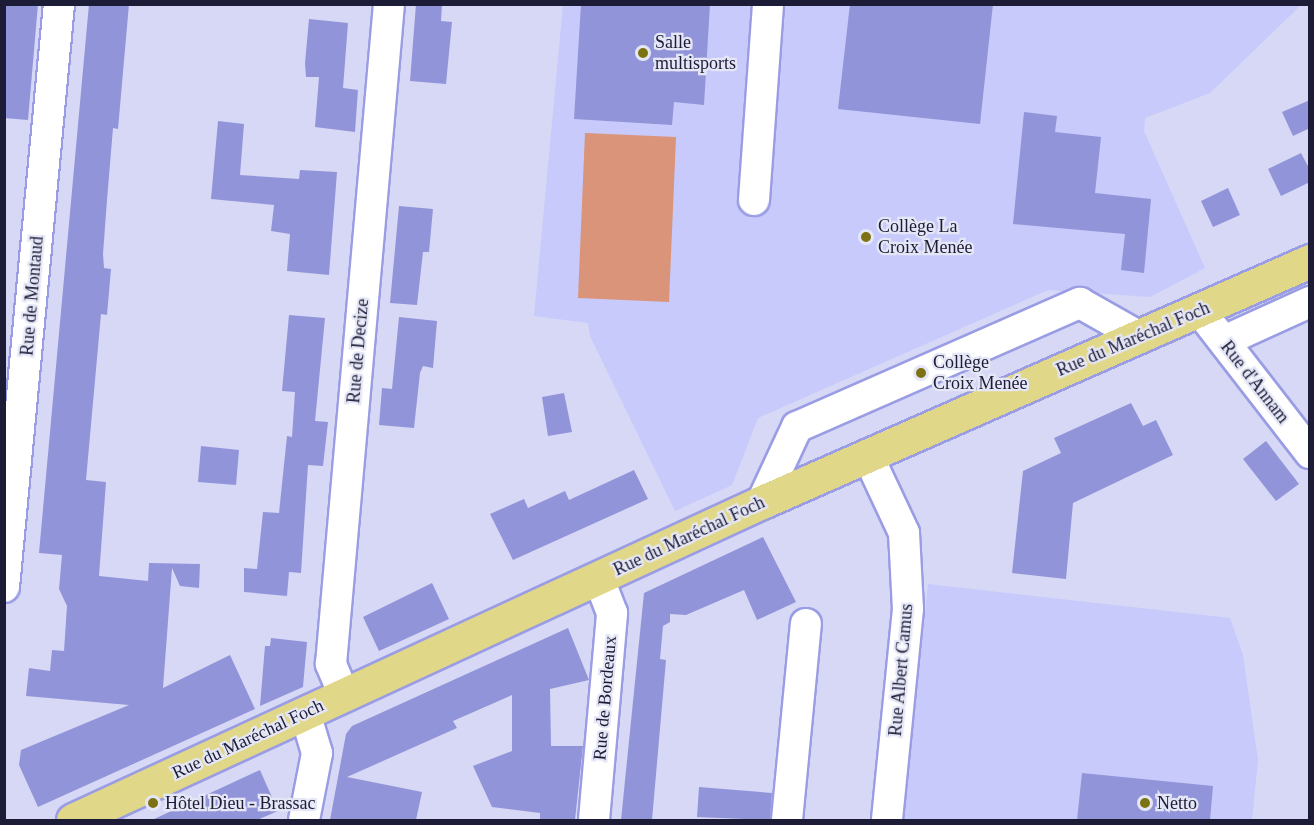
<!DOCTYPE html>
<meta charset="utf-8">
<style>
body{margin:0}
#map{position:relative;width:1314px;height:825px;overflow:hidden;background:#d6d8f6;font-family:"Times New Roman",serif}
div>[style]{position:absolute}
.built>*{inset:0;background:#c7cafa}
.green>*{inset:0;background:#da9479}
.building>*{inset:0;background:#9294d9}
.roads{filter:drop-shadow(2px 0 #9a9de3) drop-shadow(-2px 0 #9a9de3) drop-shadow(0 2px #9a9de3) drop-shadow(0 -2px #9a9de3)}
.minor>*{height:30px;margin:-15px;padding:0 15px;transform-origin:15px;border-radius:15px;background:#fff}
.major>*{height:33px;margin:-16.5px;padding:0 16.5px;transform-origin:16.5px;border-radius:16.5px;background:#e1d788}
.dots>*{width:16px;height:16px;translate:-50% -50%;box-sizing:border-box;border:3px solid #e5e7f6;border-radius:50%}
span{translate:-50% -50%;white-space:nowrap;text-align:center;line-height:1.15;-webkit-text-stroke:4.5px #e5e7f6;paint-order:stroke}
.poi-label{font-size:18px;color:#1c1c37}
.left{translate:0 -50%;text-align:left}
.street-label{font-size:18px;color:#1c1c37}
.frame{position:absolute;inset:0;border:6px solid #1c1c37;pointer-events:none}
</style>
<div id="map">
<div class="built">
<i style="clip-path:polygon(563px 5px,1301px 5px,1210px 93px,1145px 118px,1144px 131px,1205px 268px,1150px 297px,1048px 290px,758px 418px,732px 485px,675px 511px,590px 336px,588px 323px,534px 316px)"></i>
<i style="clip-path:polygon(928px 584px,1230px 618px,1243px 655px,1258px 760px,1252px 820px,904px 820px)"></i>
</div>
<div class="green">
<i style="clip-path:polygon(585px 133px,676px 137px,669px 302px,578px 298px)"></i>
</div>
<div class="building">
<i style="clip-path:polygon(4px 4px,38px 4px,28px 120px,4px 118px)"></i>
<i style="clip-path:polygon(89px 4px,129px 4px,118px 129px,113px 128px,107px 200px,103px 254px,104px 268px,111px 269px,107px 315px,101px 314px,86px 480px,106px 482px,99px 576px,148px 581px,149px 563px,200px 564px,199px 588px,180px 586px,172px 568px,163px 688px,230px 655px,255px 709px,38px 807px,19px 765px,21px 750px,129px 705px,26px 696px,29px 668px,50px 671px,52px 650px,64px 651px,67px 606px,59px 589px,62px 555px,39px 553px)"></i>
<i style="clip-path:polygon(416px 4px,442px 4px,441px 21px,452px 22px,446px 84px,410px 81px)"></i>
<i style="clip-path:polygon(581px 4px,710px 4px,704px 105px,674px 102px,672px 125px,574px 119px)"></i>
<i style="clip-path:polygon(850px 4px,993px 4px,980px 124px,838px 109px)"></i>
<i style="clip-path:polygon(309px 19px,348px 23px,343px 88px,358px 90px,355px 132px,315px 127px,319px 77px,306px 77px,305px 63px)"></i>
<i style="clip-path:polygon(1310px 100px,1310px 128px,1293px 136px,1282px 112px)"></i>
<i style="clip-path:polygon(1024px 112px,1057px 116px,1055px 132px,1101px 137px,1095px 193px,1151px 199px,1144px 273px,1121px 270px,1125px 234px,1013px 224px)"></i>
<i style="clip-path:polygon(218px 121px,244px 124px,240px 175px,299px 179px,300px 170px,337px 172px,329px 275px,287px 271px,290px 234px,271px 231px,274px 205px,211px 199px)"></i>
<i style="clip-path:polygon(1301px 153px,1310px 170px,1310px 182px,1281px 196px,1268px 169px)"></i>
<i style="clip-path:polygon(1228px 188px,1240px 215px,1213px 227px,1201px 201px)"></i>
<i style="clip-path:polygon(399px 206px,433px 209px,429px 252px,423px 252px,417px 305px,390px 303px)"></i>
<i style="clip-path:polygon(289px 315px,325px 318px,315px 421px,328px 422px,323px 466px,308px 465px,301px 573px,289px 572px,287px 596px,244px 592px,244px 568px,257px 569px,263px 512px,279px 513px,287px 436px,292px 437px,295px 392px,282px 391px)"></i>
<i style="clip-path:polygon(399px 317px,437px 321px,433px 368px,423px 366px,420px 373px,414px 428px,379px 425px,382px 388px,392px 389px)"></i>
<i style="clip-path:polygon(564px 393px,572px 432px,548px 436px,542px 397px)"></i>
<i style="clip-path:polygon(1131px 403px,1143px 426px,1156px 420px,1173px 455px,1073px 503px,1066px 579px,1012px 573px,1023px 471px,1061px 453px,1054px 438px)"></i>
<i style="clip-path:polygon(1266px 441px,1299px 484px,1276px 501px,1243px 459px)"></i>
<i style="clip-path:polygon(201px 446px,239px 450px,236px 485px,198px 482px)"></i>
<i style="clip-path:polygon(634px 470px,648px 499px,513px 560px,490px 514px,524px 499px,528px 508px,565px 491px,569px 500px)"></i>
<i style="clip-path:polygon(763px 537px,796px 602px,757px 620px,744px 590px,686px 615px,670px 614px,670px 622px,663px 626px,660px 659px,666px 660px,652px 820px,621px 820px,644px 593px)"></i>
<i style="clip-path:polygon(432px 583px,449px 619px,379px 651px,363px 617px)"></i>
<i style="clip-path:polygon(568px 628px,589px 680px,550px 689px,551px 746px,583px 746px,575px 820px,540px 820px,540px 813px,492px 807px,473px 766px,512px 751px,512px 695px,453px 721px,457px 728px,347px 777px,422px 792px,416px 820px,330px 820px,346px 734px,352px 726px)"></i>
<i style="clip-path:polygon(271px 638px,307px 642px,303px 687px,260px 706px,265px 646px,270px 646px)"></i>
<i style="clip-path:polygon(260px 770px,278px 811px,257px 820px,152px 820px)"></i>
<i style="clip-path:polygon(1082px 773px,1213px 786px,1210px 820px,1077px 820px)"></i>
<i style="clip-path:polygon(699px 787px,772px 793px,770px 820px,697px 817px)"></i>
</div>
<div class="roads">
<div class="minor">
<i style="left:754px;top:200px;width:196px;rotate:-85.9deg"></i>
<i style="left:1200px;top:311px;width:180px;rotate:52.2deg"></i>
<i style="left:1224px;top:341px;width:94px;rotate:-24.4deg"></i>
<i style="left:868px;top:456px;width:85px;rotate:64.9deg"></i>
<i style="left:904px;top:533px;width:76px;rotate:87deg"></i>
<i style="left:908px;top:609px;width:212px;rotate:95.7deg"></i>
<i style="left:762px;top:502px;width:83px;rotate:-65deg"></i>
<i style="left:797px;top:427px;width:309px;rotate:-23.7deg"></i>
<i style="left:1080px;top:303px;width:69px;rotate:29.5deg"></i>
<i style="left:4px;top:587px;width:586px;rotate:-84.61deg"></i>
<i style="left:344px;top:695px;width:34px;rotate:-113deg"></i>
<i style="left:331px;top:664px;width:663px;rotate:-84.98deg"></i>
<i style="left:304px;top:820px;width:68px;rotate:-79deg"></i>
<i style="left:317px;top:753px;width:42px;rotate:-106.7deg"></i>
<i style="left:594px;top:820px;width:208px;rotate:-85deg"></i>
<i style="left:612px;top:613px;width:36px;rotate:-111deg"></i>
<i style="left:787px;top:820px;width:197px;rotate:-84.5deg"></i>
</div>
<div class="major">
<i style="left:73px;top:820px;width:759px;rotate:-24.78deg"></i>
<i style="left:762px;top:502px;width:599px;rotate:-23.74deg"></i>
</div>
</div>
<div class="dots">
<i style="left:643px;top:53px;background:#7d7213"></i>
<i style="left:866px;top:237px;background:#7d7213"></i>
<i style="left:921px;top:373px;background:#7d7213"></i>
<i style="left:153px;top:803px;background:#7d7213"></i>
<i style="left:1145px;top:803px;background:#7d7213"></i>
</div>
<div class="poi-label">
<span class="left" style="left:655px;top:53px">Salle<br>multisports</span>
<span class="left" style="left:878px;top:237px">Collège La<br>Croix Menée</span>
<span class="left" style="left:933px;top:373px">Collège<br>Croix Menée</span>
<span class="left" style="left:165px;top:803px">Hôtel Dieu - Brassac</span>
<span class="left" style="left:1157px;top:803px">Netto</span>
</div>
<div class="street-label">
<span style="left:32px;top:296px;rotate:-85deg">Rue de Montaud</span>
<span style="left:1133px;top:339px;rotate:-23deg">Rue du Maréchal Foch</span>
<span style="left:358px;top:351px;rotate:-85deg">Rue de Decize</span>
<span style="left:1255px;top:382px;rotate:52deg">Rue d'Annam</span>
<span style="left:689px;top:536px;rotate:-25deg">Rue du Maréchal Foch</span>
<span style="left:901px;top:670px;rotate:-85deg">Rue Albert Camus</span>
<span style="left:605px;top:698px;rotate:-85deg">Rue de Bordeaux</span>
<span style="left:248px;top:739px;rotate:-25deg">Rue du Maréchal Foch</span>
</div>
<div class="frame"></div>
</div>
